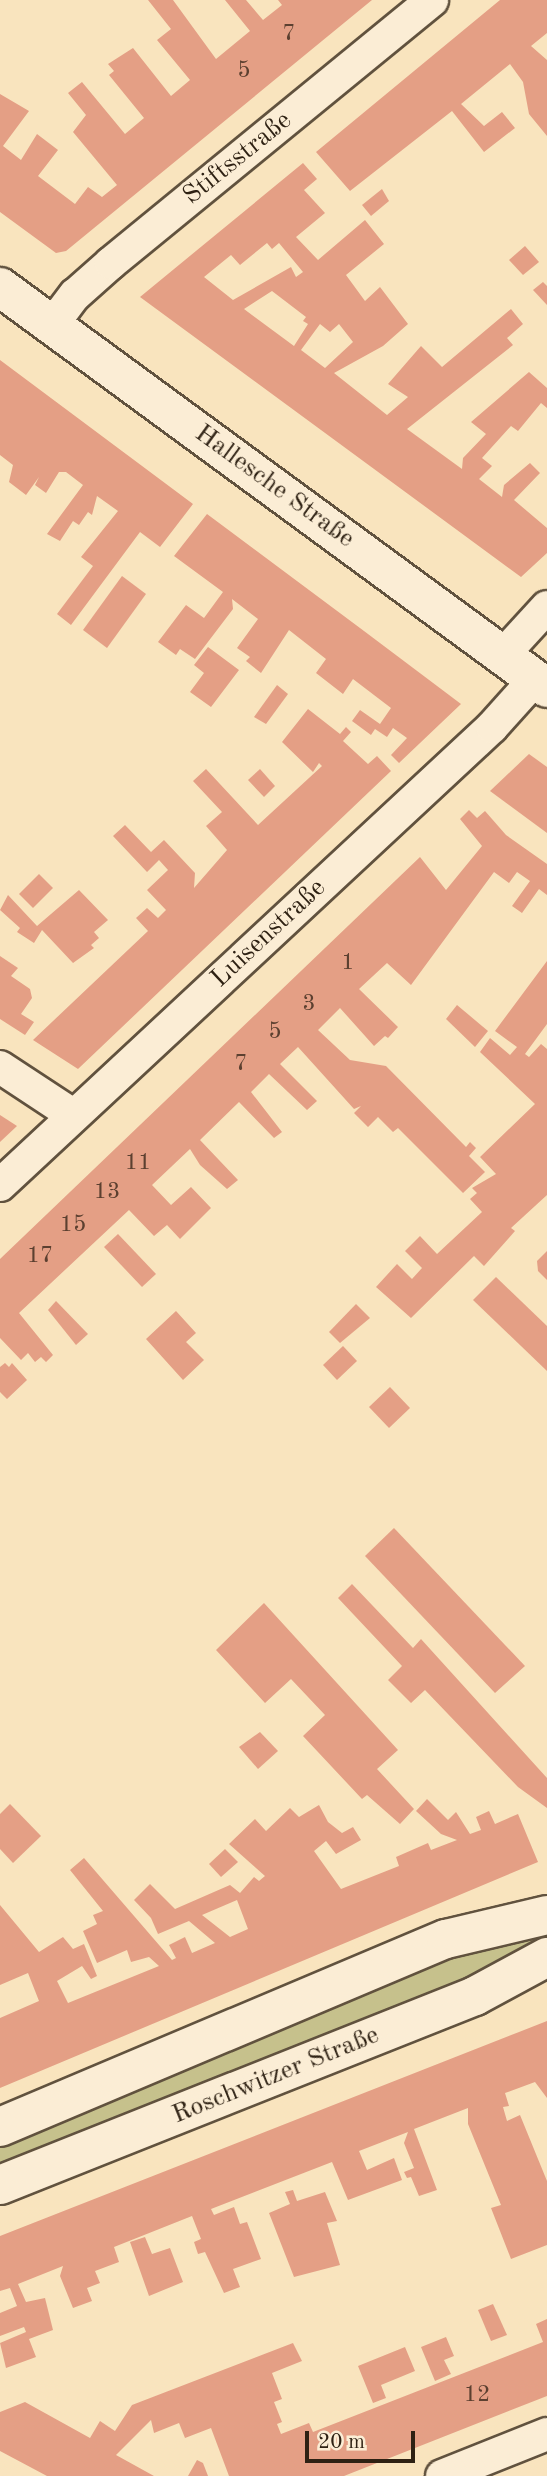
<!DOCTYPE html>
<meta charset="utf-8">
<style>
body{margin:0}
#map{position:relative;width:547px;height:2476px;overflow:hidden;background:#f9e4be;font-family:"Old Standard TT",serif}
div>[style]{position:absolute}
.green>*{inset:0;background:#c6c18c}
.building>*{inset:0;background:#e49f85}
.roads{filter:drop-shadow(2px 0 #61523e) drop-shadow(-2px 0 #61523e) drop-shadow(0 2px #61523e) drop-shadow(0 -2px #61523e)}
.minor>*{height:32px;margin:-16px;padding:0 16px;transform-origin:16px;border-radius:16px;background:#fbedd5}
.secondary>*{height:38px;margin:-19px;padding:0 19px;transform-origin:19px;border-radius:19px;background:#fbedd5}
span{translate:-50% -50%;white-space:nowrap;text-align:center;line-height:1.15;-webkit-text-stroke:6px #fbedd5;paint-order:stroke}
.number-label{font-size:23px;color:#5c4030}
.number-label span{-webkit-text-stroke-width:0}
.street-label{font-size:26px;color:#2e2113}
.scale{position:absolute;left:305px;top:2431px;width:110px;height:32px;box-sizing:border-box;border:4px solid #2e2113;border-top:0;padding-left:9px;font-size:21px;line-height:24px;white-space:nowrap;color:#2e2113;-webkit-text-stroke:5px #fbedd5;paint-order:stroke}
</style>
<div id="map">
<div class="green">
<i style="clip-path:polygon(547px 1932px,547px 1943px,475px 1986px,0 2174px,0 2144px,435px 1960px)"></i>
</div>
<div class="building">
<i style="clip-path:polygon(148px 0,173px 0,216px 59px,250px 31px,225px 0,246px 0,263px 20px,282px 5px,278px 0,372px 0,66px 251px,56px 253px,0 212px,0 94px,29px 111px,3px 146px,21px 160px,37px 134px,58px 150px,38px 176px,75px 204px,88px 187px,102px 197px,117px 185px,73px 132px,86px 115px,68px 93px,82px 82px,125px 134px,144px 118px,109px 75px,114px 71px,108px 64px,133px 48px,171px 96px,190px 80px,157px 40px,171px 29px)"></i>
<i style="clip-path:polygon(500px 0,547px 0,547px 33px,531px 46px,547px 60px,547px 136px,529px 114px,523px 82px,510px 64px,461px 104px,484px 126px,502px 112px,515px 128px,484px 152px,452px 111px,350px 191px,316px 152px)"></i>
<i style="clip-path:polygon(evenodd,303px 163px,317px 179px,304px 190px,325px 213px,296px 237px,318px 260px,365px 220px,384px 244px,346px 275px,365px 301px,380px 287px,408px 324px,383px 346px,334px 373px,387px 415px,408px 397px,388px 384px,421px 346px,442px 367px,511px 309px,523px 324px,507px 338px,513px 345px,407px 429px,462px 469px,463px 458px,486px 434px,471px 422px,529px 372px,547px 388px,547px 408px,541px 403px,518px 431px,511px 426px,482px 458px,492px 466px,479px 479px,502px 497px,504px 485px,530px 463px,540px 473px,514px 500px,547px 528px,547px 553px,521px 577px,140px 297px,303px 163px,267px 243px,272px 249px,279px 243px,303px 272px,296px 277px,291px 267px,233px 300px,204px 277px,231px 255px,240px 265px,267px 243px,303px 163px,272px 291px,306px 317px,303px 321px,308px 324px,294px 346px,244px 309px,272px 291px,303px 163px,320px 324px,330px 332px,339px 324px,353px 342px,325px 368px,301px 350px,320px 324px)"></i>
<i style="clip-path:polygon(382px 189px,389px 201px,371px 216px,362px 205px)"></i>
<i style="clip-path:polygon(525px 246px,539px 262px,523px 275px,509px 260px)"></i>
<i style="clip-path:polygon(543px 282px,547px 286px,547px 305px,533px 290px)"></i>
<i style="clip-path:polygon(0 360px,193px 504px,160px 547px,140px 532px,71px 625px,57px 614px,93px 566px,81px 557px,118px 511px,97px 496px,92px 515px,88px 512px,79px 525px,73px 521px,60px 541px,47px 534px,83px 485px,66px 472px,59px 472px,46px 493px,35px 485px,39px 477px,26px 495px,9px 482px,13px 465px,0 455px)"></i>
<i style="clip-path:polygon(207px 514px,364px 631px,461px 704px,399px 763px,391px 755px,407px 738px,393px 728px,387px 737px,375px 729px,371px 735px,352px 721px,360px 710px,380px 724px,391px 708px,353px 679px,343px 694px,316px 673px,326px 659px,289px 630px,261px 673px,246px 661px,250px 657px,237px 648px,258px 619px,232px 599px,233px 609px,195px 659px,180px 649px,176px 655px,158px 642px,186px 605px,204px 618px,223px 592px,174px 556px)"></i>
<i style="clip-path:polygon(122px 576px,146px 594px,107px 648px,83px 630px)"></i>
<i style="clip-path:polygon(208px 647px,239px 670px,211px 707px,190px 692px,204px 673px,194px 665px)"></i>
<i style="clip-path:polygon(277px 685px,288px 694px,266px 724px,254px 717px)"></i>
<i style="clip-path:polygon(308px 709px,340px 734px,346px 727px,351px 732px,343px 741px,368px 764px,377px 756px,391px 771px,78px 1069px,33px 1040px,148px 931px,136px 918px,147px 908px,158px 918px,166px 910px,147px 890px,168px 870px,159px 860px,147px 872px,113px 836px,125px 825px,151px 852px,164px 840px,195px 873px,194px 888px,227px 850px,206px 826px,222px 812px,193px 781px,206px 769px,258px 825px,322px 766px,319px 763px,313px 772px,282px 742px)"></i>
<i style="clip-path:polygon(529px 754px,547px 767px,547px 833px,490px 791px)"></i>
<i style="clip-path:polygon(260px 769px,275px 786px,264px 797px,248px 780px)"></i>
<i style="clip-path:polygon(469px 810px,477px 818px,485px 811px,506px 835px,547px 864px,547px 895px,539px 889px,522px 913px,512px 906px,530px 881px,517px 872px,509px 883px,494px 872px,411px 985px,387px 963px,359px 989px,398px 1027px,388px 1038px,385px 1036px,374px 1046px,340px 1008px,318px 1030px,350px 1060px,386px 1066px,466px 1147px,470px 1142px,476px 1148px,469px 1156px,485px 1172px,463px 1193px,398px 1128px,393px 1132px,378px 1117px,368px 1127px,354px 1113px,361px 1106px,354px 1109px,298px 1047px,280px 1064px,317px 1101px,307px 1110px,269px 1074px,251px 1092px,282px 1132px,274px 1138px,239px 1102px,200px 1140px,238px 1180px,227px 1189px,200px 1165px,190px 1149px,152px 1185px,171px 1205px,191px 1187px,211px 1208px,180px 1239px,167px 1225px,154px 1236px,129px 1210px,19px 1313px,53px 1355px,46px 1362px,41px 1357px,35px 1362px,28px 1353px,21px 1360px,0 1338px,0 1259px,420px 857px,446px 890px,482px 846px,460px 819px)"></i>
<i style="clip-path:polygon(39px 874px,53px 888px,33px 908px,19px 894px)"></i>
<i style="clip-path:polygon(79px 890px,108px 920px,94px 932px,99px 938px,91px 945px,94px 948px,73px 963px,42px 930px,34px 943px,17px 932px,20px 928px,0 910px,8px 895px,37px 926px)"></i>
<i style="clip-path:polygon(0 956px,18px 968px,11px 976px,30px 989px,32px 998px,21px 1014px,34px 1022px,25px 1035px,0 1019px)"></i>
<i style="clip-path:polygon(547px 961px,547px 1024px,525px 1054px,529px 1057px,541px 1044px,547px 1049px,547px 1195px,511px 1228px,515px 1231px,484px 1266px,474px 1256px,411px 1318px,376px 1287px,397px 1264px,412px 1279px,422px 1268px,405px 1251px,420px 1236px,437px 1254px,482px 1212px,470px 1199px,477px 1193px,472px 1188px,496px 1174px,480px 1157px,535px 1104px,480px 1052px,490px 1038px,510px 1055px,517px 1047px,495px 1031px)"></i>
<i style="clip-path:polygon(457px 1005px,488px 1031px,475px 1047px,446px 1019px)"></i>
<i style="clip-path:polygon(0 1115px,17px 1126px,0 1142px)"></i>
<i style="clip-path:polygon(118px 1234px,156px 1274px,142px 1287px,104px 1247px)"></i>
<i style="clip-path:polygon(547px 1251px,547px 1280px,538px 1271px,537px 1261px)"></i>
<i style="clip-path:polygon(496px 1277px,547px 1326px,547px 1371px,473px 1300px)"></i>
<i style="clip-path:polygon(56px 1301px,88px 1334px,76px 1345px,48px 1310px)"></i>
<i style="clip-path:polygon(356px 1304px,370px 1318px,340px 1343px,329px 1332px)"></i>
<i style="clip-path:polygon(176px 1311px,196px 1333px,186px 1342px,204px 1360px,183px 1380px,146px 1339px)"></i>
<i style="clip-path:polygon(343px 1346px,357px 1361px,337px 1380px,323px 1365px)"></i>
<i style="clip-path:polygon(5px 1363px,9px 1367px,12px 1363px,27px 1380px,7px 1399px,0 1392px,0 1367px)"></i>
<i style="clip-path:polygon(390px 1387px,410px 1408px,389px 1428px,369px 1407px)"></i>
<i style="clip-path:polygon(394px 1528px,525px 1666px,495px 1693px,365px 1556px)"></i>
<i style="clip-path:polygon(352px 1584px,413px 1648px,421px 1639px,547px 1778px,547px 1808px,518px 1787px,425px 1690px,411px 1703px,388px 1680px,402px 1666px,338px 1598px)"></i>
<i style="clip-path:polygon(264px 1603px,398px 1750px,377px 1769px,414px 1809px,400px 1824px,367px 1795px,362px 1799px,303px 1736px,325px 1715px,291px 1679px,265px 1703px,216px 1650px)"></i>
<i style="clip-path:polygon(260px 1732px,278px 1751px,258px 1769px,239px 1747px)"></i>
<i style="clip-path:polygon(evenodd,427px 1799px,448px 1820px,456px 1812px,470px 1834px,481px 1830px,476px 1817px,489px 1811px,495px 1824px,518px 1814px,538px 1862px,0 2088px,0 2018px,39px 2001px,28px 1973px,0 1985px,0 1905px,39px 1952px,63px 1937px,73px 1949px,84px 1944px,97px 1976px,91px 1979px,82px 1966px,57px 1981px,68px 2003px,159px 1966px,149px 1957px,131px 1962px,127px 1950px,97px 1963px,83px 1931px,97px 1924px,93px 1915px,103px 1911px,70px 1870px,84px 1858px,172px 1960px,176px 1958px,169px 1945px,185px 1937px,192px 1953px,215px 1943px,189px 1921px,158px 1934px,151px 1918px,134px 1900px,150px 1884px,175px 1909px,230px 1885px,240px 1893px,254px 1877px,259px 1881px,265px 1876px,229px 1844px,255px 1819px,266px 1831px,290px 1808px,299px 1817px,319px 1805px,328px 1822px,342px 1833px,353px 1827px,361px 1840px,336px 1854px,326px 1841px,314px 1851px,341px 1889px,399px 1866px,396px 1857px,428px 1843px,431px 1850px,457px 1840px,441px 1834px,416px 1811px,427px 1799px,237px 1900px,248px 1929px,230px 1937px,202px 1915px,237px 1900px)"></i>
<i style="clip-path:polygon(10px 1804px,41px 1836px,13px 1863px,0 1849px,0 1814px)"></i>
<i style="clip-path:polygon(225px 1849px,238px 1862px,221px 1877px,209px 1864px)"></i>
<i style="clip-path:polygon(547px 2021px,547px 2098px,535px 2082px,505px 2093px,509px 2106px,503px 2107px,507px 2121px,520px 2115px,547px 2181px,547px 2245px,511px 2259px,491px 2208px,501px 2205px,468px 2124px,468px 2108px,414px 2129px,437px 2190px,419px 2196px,411px 2177px,407px 2178px,404px 2172px,414px 2168px,404px 2143px,408px 2132px,359px 2151px,367px 2170px,394px 2158px,402px 2180px,348px 2200px,332px 2162px,211px 2209px,214px 2215px,234px 2207px,240px 2224px,247px 2222px,261px 2259px,233px 2269px,240px 2287px,224px 2293px,205px 2252px,198px 2254px,194px 2242px,201px 2239px,192px 2216px,114px 2247px,119px 2262px,95px 2271px,100px 2283px,87px 2288px,92px 2301px,73px 2308px,60px 2276px,63px 2266px,18px 2284px,26px 2302px,45px 2298px,53px 2330px,29px 2339px,36px 2357px,6px 2368px,0 2343px,26px 2332px,24px 2327px,0 2336px,0 2313px,17px 2306px,10px 2288px,0 2291px,0 2236px)"></i>
<i style="clip-path:polygon(293px 2190px,297px 2201px,325px 2192px,337px 2221px,327px 2223px,340px 2265px,294px 2277px,269px 2213px,290px 2204px,285px 2192px)"></i>
<i style="clip-path:polygon(145px 2237px,152px 2254px,170px 2248px,183px 2282px,149px 2296px,130px 2242px)"></i>
<i style="clip-path:polygon(493px 2304px,507px 2335px,491px 2341px,478px 2310px)"></i>
<i style="clip-path:polygon(547px 2319px,547px 2396px,344px 2476px,229px 2476px,211px 2428px,185px 2438px,179px 2423px,154px 2433px,151px 2420px,116px 2455px,154px 2476px,47px 2476px,0 2451px,0 2412px,25px 2402px,90px 2438px,100px 2421px,115px 2431px,132px 2405px,293px 2343px,302px 2361px,272px 2373px,282px 2399px,274px 2402px,282px 2422px,277px 2424px,281px 2434px,309px 2423px,313px 2432px,543px 2342px,536px 2324px)"></i>
<i style="clip-path:polygon(446px 2337px,454px 2356px,444px 2360px,451px 2374px,435px 2381px,421px 2347px)"></i>
<i style="clip-path:polygon(405px 2347px,415px 2371px,381px 2385px,386px 2398px,373px 2403px,358px 2366px)"></i>
<i style="clip-path:polygon(197px 2460px,203px 2463px,208px 2476px,188px 2476px)"></i>
</div>
<div class="roads">
<div class="minor">
<i style="left:52px;top:325px;width:38px;rotate:-53deg"></i>
<i style="left:75px;top:295px;width:48px;rotate:-41.6deg"></i>
<i style="left:111px;top:263px;width:415px;rotate:-39.3deg"></i>
<i style="left:503px;top:655px;width:65px;rotate:-47.5deg"></i>
<i style="left:0;top:1067px;width:87px;rotate:33.3deg"></i>
<i style="left:0;top:1185px;width:672px;rotate:-42.95deg"></i>
<i style="left:492px;top:727px;width:64px;rotate:-48.1deg"></i>
<i style="left:442px;top:2476px;width:113px;rotate:-21.8deg"></i>
</div>
<div class="secondary">
<i style="left:0;top:287px;width:678px;rotate:36.24deg"></i>
<i style="left:0;top:2127px;width:484px;rotate:-22.9deg"></i>
<i style="left:446px;top:1939px;width:104px;rotate:-13.4deg"></i>
<i style="left:0;top:2185px;width:511px;rotate:-21.7deg"></i>
<i style="left:475px;top:1996px;width:82px;rotate:-28.4deg"></i>
</div>
</div>
<div class="number-label">
<span style="left:289px;top:34px">7</span>
<span style="left:244px;top:71px">5</span>
<span style="left:348px;top:963px">1</span>
<span style="left:309px;top:1004px">3</span>
<span style="left:275px;top:1032px">5</span>
<span style="left:241px;top:1064px">7</span>
<span style="left:138px;top:1163px">11</span>
<span style="left:107px;top:1192px">13</span>
<span style="left:73px;top:1225px">15</span>
<span style="left:40px;top:1256px">17</span>
<span style="left:477px;top:2395px">12</span>
</div>
<div class="street-label">
<span style="left:238px;top:159px;rotate:-39deg">Stiftsstraße</span>
<span style="left:274px;top:487px;rotate:36deg">Hallesche Straße</span>
<span style="left:269px;top:934px;rotate:-43deg">Luisenstraße</span>
<span style="left:276px;top:2076px;rotate:-22deg">Roschwitzer Straße</span>
</div>
<div class="scale">20 m</div>
</div>
